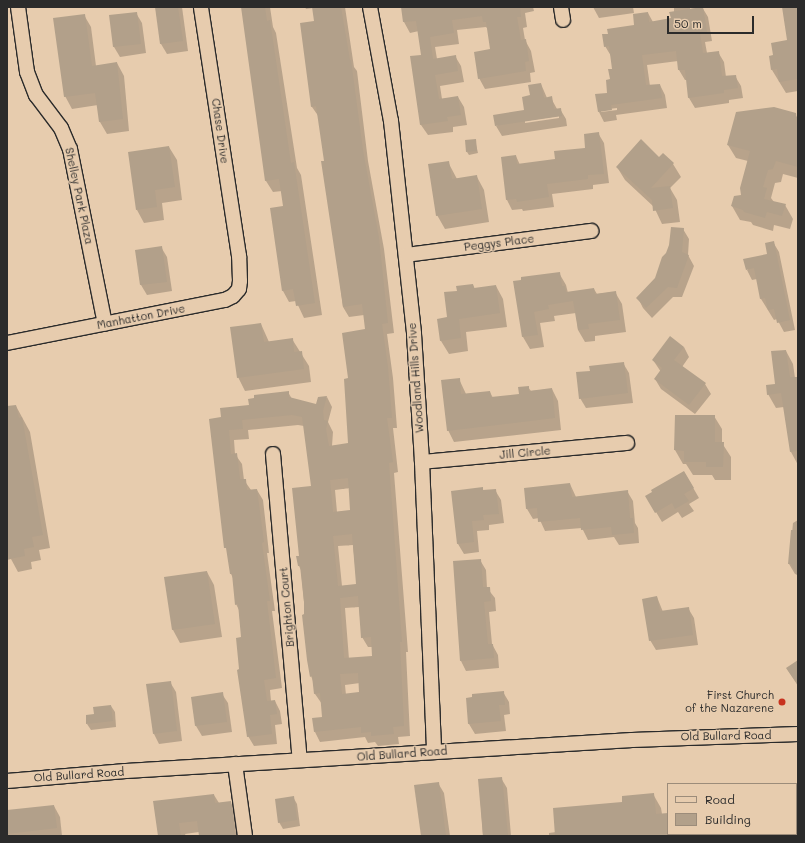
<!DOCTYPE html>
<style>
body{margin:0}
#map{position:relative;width:805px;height:843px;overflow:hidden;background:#e7ccae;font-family:Mali,sans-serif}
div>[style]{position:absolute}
.shadow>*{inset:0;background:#0003}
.building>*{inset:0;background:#b2a08a}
.roads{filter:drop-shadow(1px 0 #2b2b2b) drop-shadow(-1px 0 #2b2b2b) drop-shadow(0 1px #2b2b2b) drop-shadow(0 -1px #2b2b2b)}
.minor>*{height:14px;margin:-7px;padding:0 7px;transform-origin:7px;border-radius:7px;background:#e7ccae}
.dots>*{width:11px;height:11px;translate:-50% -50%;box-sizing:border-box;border:2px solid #e7ccae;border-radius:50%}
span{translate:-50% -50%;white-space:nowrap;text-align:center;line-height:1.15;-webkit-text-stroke:3px #e7ccae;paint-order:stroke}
.street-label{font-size:11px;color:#2b2b2b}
.poi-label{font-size:11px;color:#2b2b2b}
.right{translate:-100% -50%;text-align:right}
.frame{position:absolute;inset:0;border:8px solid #2b2b2b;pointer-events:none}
.legend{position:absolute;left:667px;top:783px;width:130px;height:52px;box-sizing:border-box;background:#e7ccae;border:1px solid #9c8c7a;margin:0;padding:5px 7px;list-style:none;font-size:12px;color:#2b2b2b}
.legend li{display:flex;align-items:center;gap:8px;height:20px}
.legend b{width:20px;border:1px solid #9c8c7a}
.scale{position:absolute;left:667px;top:16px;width:87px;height:18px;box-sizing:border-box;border:2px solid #2b2b2b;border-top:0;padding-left:5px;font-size:12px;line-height:14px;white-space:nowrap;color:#2b2b2b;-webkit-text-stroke:3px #e7ccae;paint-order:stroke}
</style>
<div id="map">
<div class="shadow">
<i style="clip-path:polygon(156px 7px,182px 7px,188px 51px,167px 54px,161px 44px)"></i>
<i style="clip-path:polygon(242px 7px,270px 7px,273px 27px,276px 33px,297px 168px,301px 175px,322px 315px,304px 318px,296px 301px,289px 302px,283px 291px,284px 207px,282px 191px,273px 192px,266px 181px)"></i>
<i style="clip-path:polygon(evenodd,305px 7px,345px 7px,354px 67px,357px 71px,368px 161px,384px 249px,394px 333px,387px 334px,393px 378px,397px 428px,393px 428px,398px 472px,394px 473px,408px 652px,406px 652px,410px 736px,398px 737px,399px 744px,378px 746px,375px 742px,368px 743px,365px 737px,320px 742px,315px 732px,323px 718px,322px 704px,315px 694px,313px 681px,311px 676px,301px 570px,299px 566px,312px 487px,304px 426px,298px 425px,248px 430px,249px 439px,234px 440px,235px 454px,242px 464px,244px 480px,251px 490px,257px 490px,263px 500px,269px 553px,267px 553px,275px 611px,272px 611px,282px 688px,270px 690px,271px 701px,275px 701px,280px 711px,282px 724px,275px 725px,277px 744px,254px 746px,248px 736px,240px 670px,242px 638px,239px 610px,236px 604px,233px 578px,231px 574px,222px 418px,250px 406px,288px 392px,292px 399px,317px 405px,327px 397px,332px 407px,328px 422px,333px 432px,332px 446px,349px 444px,350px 379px,367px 330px,364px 315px,349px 317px,343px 307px,319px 117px,312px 107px,315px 21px,313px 8px,306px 9px,305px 7px,350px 488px,352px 511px,337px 512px,335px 490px,350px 488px,305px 7px,353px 545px,357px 585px,342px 586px,338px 546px,353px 545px,305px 7px,359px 607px,362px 637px,368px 647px,373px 647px,373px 657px,349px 659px,345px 608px,359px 607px,305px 7px,360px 683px,360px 693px,346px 695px,345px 685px,360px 683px)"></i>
<i style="clip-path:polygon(402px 7px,533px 7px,534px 11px,525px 13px,527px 27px,523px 28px,525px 40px,531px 51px,535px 72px,530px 73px,531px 82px,485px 89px,479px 78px,491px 50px,488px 29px,486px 27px,457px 30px,459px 44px,435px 47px,437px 59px,455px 56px,461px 66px,464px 82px,440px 86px,442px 99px,458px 97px,464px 107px,467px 125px,453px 127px,453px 132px,428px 135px,421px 125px,422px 55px,419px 31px,410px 33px,404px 22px)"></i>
<i style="clip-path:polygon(593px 7px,633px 7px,634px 13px,599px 18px)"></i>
<i style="clip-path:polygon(evenodd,674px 7px,690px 7px,690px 9px,702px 7px,708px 17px,712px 41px,705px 42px,707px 53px,718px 52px,724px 62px,726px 77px,735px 76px,741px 86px,743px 98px,729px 100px,729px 103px,695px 108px,689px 98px,687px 80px,685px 80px,679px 70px,678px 61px,647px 65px,650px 86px,660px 85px,665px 95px,667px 108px,616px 115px,617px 120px,604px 122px,599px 112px,608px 94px,614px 70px,611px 56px,605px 46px,636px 26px,648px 13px,653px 22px,672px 19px,674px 12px,674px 7px,617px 108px,617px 110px,601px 112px,601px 110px,617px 108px)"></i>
<i style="clip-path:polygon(783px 7px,798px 7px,798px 91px,786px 93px,772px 70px,774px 56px,788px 41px)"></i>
<i style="clip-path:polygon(136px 13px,142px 23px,146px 53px,120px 57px,114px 47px,110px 16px)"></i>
<i style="clip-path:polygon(84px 15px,91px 27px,96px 66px,117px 63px,124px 76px,129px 131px,107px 134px,100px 122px,98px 105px,72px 109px,65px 96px)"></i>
<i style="clip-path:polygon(evenodd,541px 84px,547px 98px,551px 98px,557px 109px,560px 109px,566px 119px,567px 126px,502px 136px,496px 126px,525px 111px,531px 96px,541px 84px,559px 116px,559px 118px,525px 123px,525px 121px,559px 116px)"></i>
<i style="clip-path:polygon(795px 114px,798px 119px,798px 178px,783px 174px,781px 182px,775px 183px,771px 198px,774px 202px,785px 205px,793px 219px,790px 229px,774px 225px,773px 231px,753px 225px,751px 222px,740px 220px,732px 206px,742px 196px,748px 161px,736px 158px,728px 145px)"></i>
<i style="clip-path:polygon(598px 133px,604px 143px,609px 183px,593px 185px,593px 189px,552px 194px,554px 207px,523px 211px,522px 209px,512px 210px,507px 200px,502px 158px,516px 156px,520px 165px,556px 160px,586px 148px)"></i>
<i style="clip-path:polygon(475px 140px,478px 153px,469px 155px,467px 152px)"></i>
<i style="clip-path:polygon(169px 147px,177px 160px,182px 200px,162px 203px,164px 220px,144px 223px,137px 210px)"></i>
<i style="clip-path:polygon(659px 158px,673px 164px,681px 177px,670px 188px,677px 200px,680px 222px,662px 224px,654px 207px,625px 180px,617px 167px)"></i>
<i style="clip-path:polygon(448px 162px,457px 179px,477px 177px,484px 190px,489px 222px,445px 229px,437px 215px)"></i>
<i style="clip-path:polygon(683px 229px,689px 239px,688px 255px,694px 266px,682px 297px,673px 297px,652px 318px,643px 308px,638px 298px,656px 278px,666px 254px)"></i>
<i style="clip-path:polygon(773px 242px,779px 252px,795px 330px,784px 332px,777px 319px,774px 320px,761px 299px,757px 279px,752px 280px,747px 270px,769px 254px)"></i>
<i style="clip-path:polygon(161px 247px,167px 257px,172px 291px,147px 295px,141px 285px,136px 251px)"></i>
<i style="clip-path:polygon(559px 273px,566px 285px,568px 293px,594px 289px,597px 294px,615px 292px,622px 304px,626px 332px,595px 336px,595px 341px,585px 342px,578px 330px,576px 313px,554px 316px,555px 321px,540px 323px,544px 347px,530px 349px,523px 337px,514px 282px)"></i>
<i style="clip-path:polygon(473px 285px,475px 289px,496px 286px,503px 299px,507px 327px,466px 332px,468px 351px,449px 354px,441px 341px,449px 318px,458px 292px)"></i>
<i style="clip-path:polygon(261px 324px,269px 342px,292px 339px,309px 366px,311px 382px,245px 391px,238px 377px)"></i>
<i style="clip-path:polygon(684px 347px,689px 357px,682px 367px,705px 384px,711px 394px,695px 414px,661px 389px,655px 379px,661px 372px,653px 360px)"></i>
<i style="clip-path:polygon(786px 351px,793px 364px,795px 378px,798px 380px,798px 465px,791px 452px,784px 407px,776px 408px,768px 394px,776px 385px)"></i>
<i style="clip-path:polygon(623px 363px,629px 373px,633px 403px,586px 408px,580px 398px,591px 372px)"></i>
<i style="clip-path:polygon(459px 379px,466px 394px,490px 392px,493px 398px,520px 395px,528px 387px,531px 391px,552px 389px,558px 401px,561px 430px,454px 442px,448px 430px)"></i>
<i style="clip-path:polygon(16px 406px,30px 432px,50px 548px,39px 550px,41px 560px,31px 562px,32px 569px,18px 572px,11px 559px,7px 560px,7px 407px)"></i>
<i style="clip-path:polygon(676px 416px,714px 416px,722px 429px,722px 443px,731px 457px,731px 480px,715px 480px,712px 475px,693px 475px,686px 464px,683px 464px,675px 450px)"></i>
<i style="clip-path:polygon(684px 472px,699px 498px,689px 504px,694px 511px,682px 518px,678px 512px,662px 522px,647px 497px)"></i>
<i style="clip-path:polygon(570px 484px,576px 497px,627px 491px,633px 501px,635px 523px,638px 528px,639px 543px,619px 545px,614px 537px,588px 540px,582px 528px,545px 531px,539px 518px,533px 519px,527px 509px,525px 489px)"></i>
<i style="clip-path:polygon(482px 488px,484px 491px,495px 490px,501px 500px,504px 523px,489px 525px,489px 530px,477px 531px,479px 552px,464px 554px,458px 544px)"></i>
<i style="clip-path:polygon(798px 520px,798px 575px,795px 574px,789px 564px,793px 523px)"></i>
<i style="clip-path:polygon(480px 560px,486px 570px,487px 588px,495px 598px,496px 611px,489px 612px,492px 644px,498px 655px,499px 668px,466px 671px,461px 661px)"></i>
<i style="clip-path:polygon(207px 572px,214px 585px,222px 637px,180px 643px,173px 630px,165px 578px)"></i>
<i style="clip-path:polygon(657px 597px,663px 612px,688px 608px,694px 618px,698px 645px,656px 650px,650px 640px)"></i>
<i style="clip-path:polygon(798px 661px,798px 686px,787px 669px)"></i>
<i style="clip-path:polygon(170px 682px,176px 692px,182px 741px,159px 744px,154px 734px)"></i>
<i style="clip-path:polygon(503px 692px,509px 702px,510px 714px,504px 715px,506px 731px,475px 734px,469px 724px,467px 699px)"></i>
<i style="clip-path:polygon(222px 694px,228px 703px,232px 732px,202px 736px,196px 726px,192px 698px)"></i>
<i style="clip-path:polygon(111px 706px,115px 712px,116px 727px,91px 730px,87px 724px)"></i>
<i style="clip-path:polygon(501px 778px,507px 788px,511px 836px,483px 836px,479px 780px)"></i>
<i style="clip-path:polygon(438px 783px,444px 793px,450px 836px,422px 836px)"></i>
<i style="clip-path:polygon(653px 794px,661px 808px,662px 814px,668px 814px,668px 834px,737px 834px,737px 836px,549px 836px,549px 833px,556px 832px,624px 803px)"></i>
<i style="clip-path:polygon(214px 795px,219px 803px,230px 802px,237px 813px,240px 836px,200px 836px,199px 832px,185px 834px,186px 836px,158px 836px)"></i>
<i style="clip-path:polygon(293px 797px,297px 804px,300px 826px,283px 829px,279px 822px)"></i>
<i style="clip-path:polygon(54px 806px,60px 817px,62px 836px,7px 836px,7px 811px)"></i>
</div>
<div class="building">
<i style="clip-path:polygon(155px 7px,178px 7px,183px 41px,160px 44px)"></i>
<i style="clip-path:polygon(241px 7px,265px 7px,267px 21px,270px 20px,291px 163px,294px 162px,315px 303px,296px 306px,293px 289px,282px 291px,270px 208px,283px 206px,279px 179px,265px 181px)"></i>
<i style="clip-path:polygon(evenodd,312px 7px,341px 7px,350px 60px,351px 60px,363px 150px,379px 238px,388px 323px,382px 324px,388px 367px,392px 418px,387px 418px,393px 462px,389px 463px,402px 642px,400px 642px,404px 726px,393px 727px,394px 734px,371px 736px,371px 732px,361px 733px,361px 727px,314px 732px,312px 718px,322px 717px,320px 693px,314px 694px,312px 676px,310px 677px,307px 660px,302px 615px,304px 614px,304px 602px,300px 566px,298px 566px,296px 556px,299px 556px,292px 488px,311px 486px,302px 417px,292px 415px,242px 420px,243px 429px,229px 430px,231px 454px,237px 453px,240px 479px,246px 479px,247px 490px,257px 489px,264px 542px,262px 543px,270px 601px,267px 601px,276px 678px,264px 680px,267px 701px,275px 700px,277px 714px,270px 715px,272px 734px,247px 737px,237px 670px,239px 669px,236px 638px,241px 637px,238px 604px,235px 605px,232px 574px,230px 574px,226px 548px,224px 548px,209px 419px,221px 417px,220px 408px,249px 405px,248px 399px,254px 398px,254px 395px,289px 391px,289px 397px,316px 404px,318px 397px,327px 396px,323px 411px,324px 420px,328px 421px,326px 429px,329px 446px,348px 443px,344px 379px,348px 378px,342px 333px,365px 329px,362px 304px,343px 307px,321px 161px,324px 161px,316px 106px,311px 107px,300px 23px,314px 21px,312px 7px,348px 478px,350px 510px,333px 512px,330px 480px,348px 478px,312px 7px,352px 534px,356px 584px,338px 586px,333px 536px,352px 534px,312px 7px,358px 596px,361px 638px,371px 637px,372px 656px,344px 658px,340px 598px,358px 596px,312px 7px,358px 673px,359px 692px,342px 694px,340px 674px,358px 673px)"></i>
<i style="clip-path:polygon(401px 7px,520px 7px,521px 17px,517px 17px,521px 40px,526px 39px,529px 61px,525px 62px,526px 71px,478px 79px,474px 52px,490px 49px,486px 22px,483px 22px,482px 16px,452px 20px,454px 33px,430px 37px,433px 59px,456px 55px,458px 71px,435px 75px,439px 99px,458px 96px,461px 115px,447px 117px,448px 121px,420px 125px,410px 56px,421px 55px,416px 21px,403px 22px)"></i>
<i style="clip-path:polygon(703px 7px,707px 32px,700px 33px,703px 53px,719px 51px,722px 76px,736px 75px,738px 88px,724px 90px,724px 93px,688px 98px,685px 70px,678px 70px,676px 51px,642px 55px,646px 85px,660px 84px,662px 98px,611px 105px,612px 110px,598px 112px,595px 94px,607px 93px,606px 80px,610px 79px,608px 69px,612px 69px,609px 46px,604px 47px,602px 34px,608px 34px,607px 29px,634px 25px,633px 14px,648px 12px,649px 22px,671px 18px,669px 12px)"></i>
<i style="clip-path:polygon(782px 7px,798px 7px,798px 79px,779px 82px,777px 69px,771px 70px,769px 56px,773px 55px,771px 43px,787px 40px)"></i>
<i style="clip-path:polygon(137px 12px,141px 44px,113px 47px,109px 15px)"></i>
<i style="clip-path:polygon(85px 14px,92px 66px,117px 62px,123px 119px,99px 122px,95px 93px,64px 97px,53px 18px)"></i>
<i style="clip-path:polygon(541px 83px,544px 98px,552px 96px,554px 109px,561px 108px,562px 116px,495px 126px,493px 115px,524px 110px,522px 97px,530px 95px,528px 85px)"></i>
<i style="clip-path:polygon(774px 107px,796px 113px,798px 132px,798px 167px,776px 161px,773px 169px,768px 170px,763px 187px,767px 188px,764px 199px,786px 204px,782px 216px,767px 212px,765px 218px,744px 212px,743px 210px,731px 206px,734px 196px,741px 195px,740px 188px,750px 151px,727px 145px,736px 112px)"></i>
<i style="clip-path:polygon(599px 132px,604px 174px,588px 175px,588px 179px,547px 184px,549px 197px,517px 202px,516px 199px,506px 200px,501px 157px,516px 155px,517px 164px,555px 159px,554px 151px,585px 148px,584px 134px)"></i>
<i style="clip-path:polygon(476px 139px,477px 151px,466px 152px,465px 140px)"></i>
<i style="clip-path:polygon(641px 139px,659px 157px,663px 153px,674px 163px,651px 188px,670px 186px,673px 208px,653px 211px,652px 200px,616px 167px)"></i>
<i style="clip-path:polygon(169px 146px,175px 187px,155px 190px,157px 207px,136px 210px,128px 152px)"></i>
<i style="clip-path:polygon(449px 161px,452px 179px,477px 175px,482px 209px,436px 216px,428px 164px)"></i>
<i style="clip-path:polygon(671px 227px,684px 228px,682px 252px,689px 255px,677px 288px,668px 287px,646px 308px,636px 298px,655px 278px,662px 257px,666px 253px,669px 245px)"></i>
<i style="clip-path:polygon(774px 241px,790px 320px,777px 323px,774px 309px,768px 310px,765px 298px,760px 299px,754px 268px,746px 270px,743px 259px,767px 254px,765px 243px)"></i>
<i style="clip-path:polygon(162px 246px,167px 282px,140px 285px,135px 250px)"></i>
<i style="clip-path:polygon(560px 272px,562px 286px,565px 286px,566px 292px,594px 288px,595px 294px,616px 291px,620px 320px,588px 324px,589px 329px,578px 330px,573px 301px,548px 305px,549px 309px,534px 312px,538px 335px,522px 337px,513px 281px,521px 280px,521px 277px)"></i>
<i style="clip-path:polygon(473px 284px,474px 288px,496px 285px,500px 313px,459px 319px,461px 338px,440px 341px,437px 319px,447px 317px,444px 292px,457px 291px,456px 286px)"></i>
<i style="clip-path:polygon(261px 323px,264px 342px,293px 338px,294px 352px,302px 351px,304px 369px,237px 378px,230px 327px)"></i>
<i style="clip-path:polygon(670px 336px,684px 347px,674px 360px,706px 383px,689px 405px,654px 379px,662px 368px,652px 360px)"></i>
<i style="clip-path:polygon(786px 350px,790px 377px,797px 377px,798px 381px,798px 451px,790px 452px,781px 393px,767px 395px,766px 385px,775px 384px,771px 351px)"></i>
<i style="clip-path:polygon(624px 362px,628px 393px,579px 399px,576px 372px,590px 371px,589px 366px)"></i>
<i style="clip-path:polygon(460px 378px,461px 394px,490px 391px,491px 397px,519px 394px,518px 387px,529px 386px,529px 391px,552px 388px,555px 418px,447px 431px,441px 380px)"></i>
<i style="clip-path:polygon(16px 405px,19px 418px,22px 417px,43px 535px,32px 537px,34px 547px,24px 549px,25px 556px,9px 559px,7px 544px,7px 406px)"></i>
<i style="clip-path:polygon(675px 415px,715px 415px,715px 442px,724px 442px,723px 467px,706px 467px,706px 462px,684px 462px,684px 451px,674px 450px)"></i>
<i style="clip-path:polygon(684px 471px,694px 488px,684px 494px,689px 501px,675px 509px,672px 503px,655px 513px,645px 496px,652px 492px,651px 490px)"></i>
<i style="clip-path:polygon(570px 483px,572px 497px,628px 490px,630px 518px,633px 518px,634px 533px,612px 535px,611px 527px,581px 530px,580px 518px,538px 522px,537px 508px,526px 509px,524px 488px)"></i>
<i style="clip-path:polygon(483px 487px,483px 490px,496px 489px,499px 514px,483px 515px,484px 520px,472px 521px,474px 542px,457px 544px,451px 491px)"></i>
<i style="clip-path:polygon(791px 530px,798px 530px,798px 577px,791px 564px,788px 564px)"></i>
<i style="clip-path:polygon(481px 559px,483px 587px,490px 587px,491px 601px,484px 602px,488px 644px,493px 644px,494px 658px,460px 661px,453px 561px)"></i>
<i style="clip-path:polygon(207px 571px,215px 624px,172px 630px,164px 577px)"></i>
<i style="clip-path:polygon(657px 596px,660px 611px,689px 607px,693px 635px,649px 641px,642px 599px)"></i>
<i style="clip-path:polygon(798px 660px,798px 685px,786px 668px)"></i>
<i style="clip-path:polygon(171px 681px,177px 731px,153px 734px,146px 684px)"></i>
<i style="clip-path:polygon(504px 691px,505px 705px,499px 705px,501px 721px,468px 724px,466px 698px,472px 697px,472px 694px)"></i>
<i style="clip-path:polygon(223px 692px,227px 722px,195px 726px,191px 697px)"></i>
<i style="clip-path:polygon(111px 705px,113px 721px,86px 724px,86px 715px,94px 714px,93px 707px)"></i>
<i style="clip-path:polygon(502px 777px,508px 835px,483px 836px,478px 779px)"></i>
<i style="clip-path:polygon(439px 782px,446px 836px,421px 836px,414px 785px)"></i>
<i style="clip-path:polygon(654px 793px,656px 814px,668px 813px,668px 836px,555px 836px,553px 808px,622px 802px,622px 796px)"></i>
<i style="clip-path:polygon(214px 794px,215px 803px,231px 801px,235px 836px,199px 836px,197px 821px,179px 823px,181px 836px,158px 836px,153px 801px)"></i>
<i style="clip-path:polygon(294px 796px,297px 820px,278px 823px,275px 799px)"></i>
<i style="clip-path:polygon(54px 805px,57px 828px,7px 834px,7px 810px)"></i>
</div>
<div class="roads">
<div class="minor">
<i style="left:18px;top:7px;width:66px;rotate:82.1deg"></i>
<i style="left:27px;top:72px;width:25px;rotate:69deg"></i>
<i style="left:36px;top:95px;width:41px;rotate:52.9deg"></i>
<i style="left:61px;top:128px;width:23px;rotate:67deg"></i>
<i style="left:70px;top:149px;width:178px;rotate:78.7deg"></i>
<i style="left:370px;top:7px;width:116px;rotate:79.6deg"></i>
<i style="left:391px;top:121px;width:214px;rotate:83.8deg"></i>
<i style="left:414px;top:334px;width:128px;rotate:86.4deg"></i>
<i style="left:422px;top:462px;width:290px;rotate:87.6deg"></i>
<i style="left:561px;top:7px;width:13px;rotate:81deg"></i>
<i style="left:406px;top:255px;width:187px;rotate:-7.4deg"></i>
<i style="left:7px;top:343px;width:222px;rotate:-11.2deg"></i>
<i style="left:225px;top:300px;width:9px;rotate:-27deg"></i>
<i style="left:233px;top:296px;width:9px;rotate:-49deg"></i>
<i style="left:239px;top:289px;width:8px;rotate:-83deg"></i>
<i style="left:240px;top:281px;width:25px;rotate:-92deg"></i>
<i style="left:239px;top:256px;width:252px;rotate:-98.7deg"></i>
<i style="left:273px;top:454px;width:307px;rotate:85deg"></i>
<i style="left:422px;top:462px;width:206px;rotate:-5.3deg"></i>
<i style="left:235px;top:764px;width:73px;rotate:82.1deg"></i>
<i style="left:7px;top:781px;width:119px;rotate:-4.8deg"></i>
<i style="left:126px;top:771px;width:507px;rotate:-3.51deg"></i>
<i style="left:632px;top:740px;width:166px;rotate:-2.1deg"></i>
</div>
</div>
<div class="dots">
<i style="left:782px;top:702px;background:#c8321e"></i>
</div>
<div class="street-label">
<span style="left:220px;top:131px;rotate:82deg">Chase Drive</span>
<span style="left:79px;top:196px;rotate:78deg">Shelley Park Plaza</span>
<span style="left:499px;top:243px;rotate:-7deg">Peggys Place</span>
<span style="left:141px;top:317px;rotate:-11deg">Manhatton Drive</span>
<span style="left:416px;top:378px;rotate:-94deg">Woodland Hills Drive</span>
<span style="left:525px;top:453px;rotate:-5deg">Jill Circle</span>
<span style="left:287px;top:607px;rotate:-95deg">Brighton Court</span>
<span style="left:726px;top:736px;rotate:-1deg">Old Bullard Road</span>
<span style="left:402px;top:754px;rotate:-4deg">Old Bullard Road</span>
<span style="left:79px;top:775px;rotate:-4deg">Old Bullard Road</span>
</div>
<div class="poi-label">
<span class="right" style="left:774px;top:702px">First Church<br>of the Nazarene</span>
</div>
<div class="frame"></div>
<ul class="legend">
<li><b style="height:5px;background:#e7ccae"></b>Road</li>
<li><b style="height:11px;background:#b2a08a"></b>Building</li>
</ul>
<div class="scale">50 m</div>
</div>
